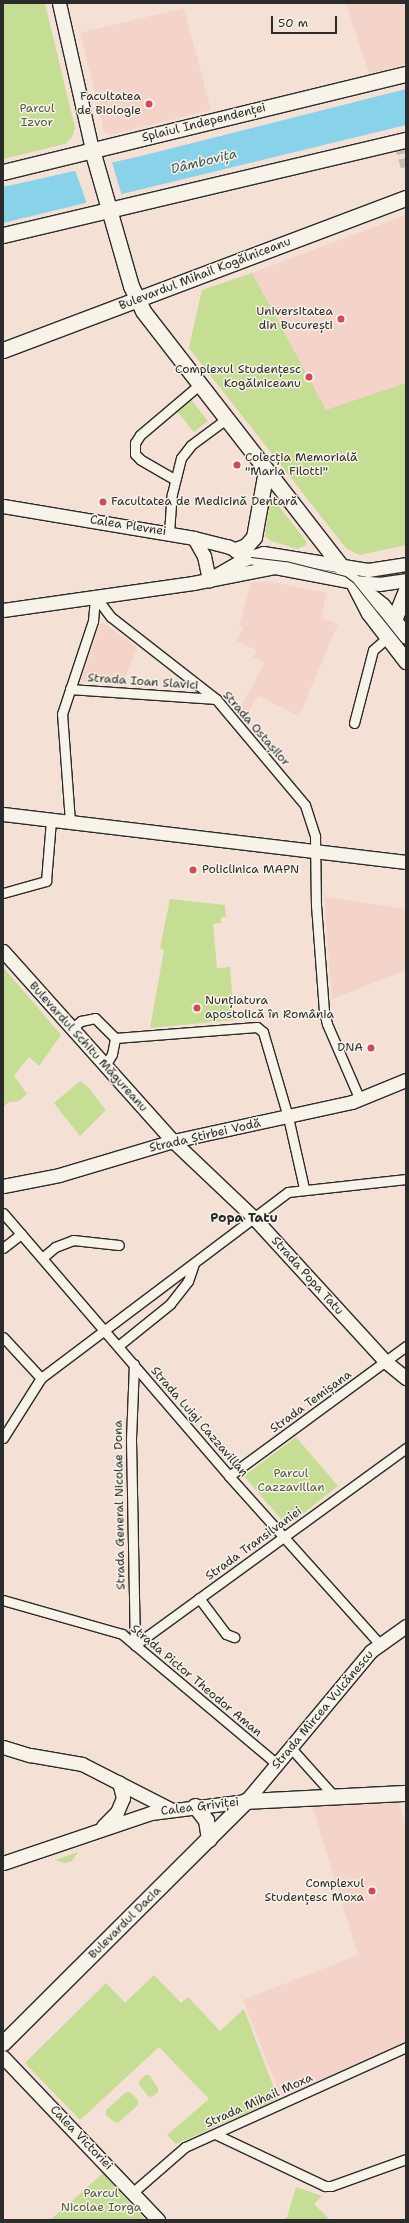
<!DOCTYPE html>
<meta charset="utf-8">
<style>
body{margin:0}
#map{position:relative;width:409px;height:2223px;overflow:hidden;background:#f5e0d6;font-family:"Shantell Sans",sans-serif}
div>[style]{position:absolute}
.built>*{inset:0;background:#f4d3c9}
.green>*{inset:0;background:#c6de94}
.water>*{inset:0;background:#89d3ea}
.pier>*{inset:0;background:#f5e0d6}
.street-tunnel>*{height:9px;margin-top:-4.5px;transform-origin:0;background:repeating-linear-gradient(90deg,#cdbcb4 0 9px,transparent 0 13.5px)}
.roads{filter:drop-shadow(1px 0 #2b2b2b) drop-shadow(-1px 0 #2b2b2b) drop-shadow(0 1px #2b2b2b) drop-shadow(0 -1px #2b2b2b)}
.street>*{height:9px;margin:-4.5px;padding:0 4.5px;transform-origin:4.5px;border-radius:4.5px;background:#f7f3e8}
.secondary>*{height:13px;margin:-6.5px;padding:0 6.5px;transform-origin:6.5px;border-radius:6.5px;background:#f7f3e8}
.primary>*{height:15px;margin:-7.5px;padding:0 7.5px;transform-origin:7.5px;border-radius:7.5px;background:#f7f3e8}
.tram>*{height:1px;margin:-0.5px;padding:0 0.5px;transform-origin:0.5px;border-radius:0.5px;background:#2b2b2b}
.dots>*{width:11px;height:11px;translate:-50% -50%;box-sizing:border-box;border:2px solid #f7f3e8;border-radius:50%}
span{translate:-50% -50%;white-space:nowrap;text-align:center;line-height:1.15;-webkit-text-stroke:3px #f7f3e8;paint-order:stroke}
.poi-label{font-size:12px;color:#2b2b2b}
.right{translate:-100% -50%;text-align:right}
.left{translate:0 -50%;text-align:left}
.park-label{font-size:12px;color:#525845}
.street-label{font-size:12px;color:#2b2b2b}
.water-label{font-size:13px;color:#42555b;font-style:italic}
.neighbourhood-label{font-size:13px;color:#2b2b2b;font-weight:700}
.frame{position:absolute;inset:0;border:4px solid #2b2b2b;pointer-events:none}
.scale{position:absolute;left:271px;top:16px;width:66px;height:18px;box-sizing:border-box;border:2px solid #2b2b2b;border-top:0;padding-left:5px;font-size:12px;line-height:14px;white-space:nowrap;color:#2b2b2b;-webkit-text-stroke:3px #f7f3e8;paint-order:stroke}
</style>
<div id="map">
<div class="built">
<i style="clip-path:polygon(346px 3px,406px 3px,406px 64px,369px 74px)"></i>
<i style="clip-path:polygon(184px 8px,211px 110px,110px 135px,104px 131px,80px 33px)"></i>
<i style="clip-path:polygon(406px 215px,406px 545px,359px 555px,346px 548px,189px 348px,201px 292px)"></i>
<i style="clip-path:polygon(268px 581px,327px 593px,321px 618px,338px 624px,299px 716px,258px 696px,245px 719px,238px 711px,265px 663px,253px 657px,256px 650px,237px 641px,243px 628px,239px 625px,251px 583px)"></i>
<i style="clip-path:polygon(103px 623px,137px 647px,122px 686px,83px 682px,81px 680px,100px 624px)"></i>
<i style="clip-path:polygon(324px 897px,406px 909px,406px 970px,332px 999px)"></i>
<i style="clip-path:polygon(399px 1802px,406px 1827px,406px 2044px,281px 2097px,243px 2000px,358px 1955px,312px 1805px)"></i>
</div>
<div class="green">
<i style="clip-path:polygon(3px 3px,45px 3px,75px 128px,72px 137px,65px 144px,3px 159px)"></i>
<i style="clip-path:polygon(252px 273px,326px 410px,406px 383px,406px 545px,359px 555px,346px 548px,189px 348px,202px 290px)"></i>
<i style="clip-path:polygon(191px 400px,208px 421px,194px 432px,177px 411px)"></i>
<i style="clip-path:polygon(270px 500px,275px 501px,306px 541px,306px 545px,298px 549px,271px 541px,265px 536px)"></i>
<i style="clip-path:polygon(170px 899px,225px 905px,226px 917px,221px 917px,221px 923px,213px 924px,217px 968px,230px 967px,234px 1020px,150px 1028px,164px 950px,160px 948px)"></i>
<i style="clip-path:polygon(3px 967px,61px 1035px,39px 1066px,29px 1057px,14px 1076px,27px 1094px,19px 1101px,9px 1102px,3px 1107px)"></i>
<i style="clip-path:polygon(80px 1081px,87px 1086px,106px 1110px,80px 1136px,54px 1103px)"></i>
<i style="clip-path:polygon(296px 1437px,338px 1486px,287px 1526px,244px 1476px)"></i>
<i style="clip-path:polygon(78px 1852px,72px 1861px,65px 1863px,55px 1860px)"></i>
<i style="clip-path:polygon(154px 1975px,181px 2003px,188px 1997px,220px 2031px,244px 2009px,278px 2099px,176px 2144px,167px 2135px,209px 2099px,159px 2047px,80px 2120px,25px 2063px,106px 1983px,125px 2003px)"></i>
<i style="clip-path:polygon(145px 2075px,149px 2075px,158px 2088px,158px 2092px,152px 2097px,148px 2096px,138px 2083px)"></i>
<i style="clip-path:polygon(130px 2092px,138px 2100px,138px 2105px,118px 2123px,113px 2121px,106px 2115px,106px 2110px,125px 2093px)"></i>
<i style="clip-path:polygon(103px 2173px,145px 2220px,50px 2220px,93px 2182px)"></i>
<i style="clip-path:polygon(296px 2187px,322px 2196px,314px 2204px,330px 2220px,283px 2220px,287px 2217px)"></i>
</div>
<div class="water">
<i style="clip-path:polygon(406px 89px,406px 125px,3px 223px,3px 187px,141px 156px)"></i>
</div>
<div class="pier">
<i style="clip-path:polygon(111px 159px,122px 196px,87px 204px,74px 167px)"></i>
</div>
<div class="street-tunnel">
<i style="left:399px;top:145px;width:25px;rotate:74deg"></i>
</div>
<div class="roads">
<div class="street">
<i style="left:174px;top:479px;width:39px;rotate:-150deg"></i>
<i style="left:140px;top:459px;width:7px;rotate:-135deg"></i>
<i style="left:135px;top:454px;width:11px;rotate:-90deg"></i>
<i style="left:135px;top:443px;width:9px;rotate:-58deg"></i>
<i style="left:140px;top:435px;width:77px;rotate:-40.3deg"></i>
<i style="left:169px;top:533px;width:39px;rotate:-86deg"></i>
<i style="left:172px;top:494px;width:37px;rotate:-76deg"></i>
<i style="left:181px;top:458px;width:16px;rotate:-52deg"></i>
<i style="left:191px;top:445px;width:44px;rotate:-36.6deg"></i>
<i style="left:95px;top:596px;width:26px;rotate:53deg"></i>
<i style="left:111px;top:617px;width:133px;rotate:38deg"></i>
<i style="left:216px;top:699px;width:138px;rotate:50deg"></i>
<i style="left:305px;top:805px;width:33px;rotate:72deg"></i>
<i style="left:315px;top:836px;width:69px;rotate:89.2deg"></i>
<i style="left:316px;top:905px;width:106px;rotate:85.7deg"></i>
<i style="left:324px;top:1011px;width:13px;rotate:77deg"></i>
<i style="left:327px;top:1024px;width:83px;rotate:66.5deg"></i>
<i style="left:70px;top:689px;width:146px;rotate:3.9deg"></i>
<i style="left:354px;top:723px;width:75px;rotate:-75.4deg"></i>
<i style="left:373px;top:650px;width:20px;rotate:-41deg"></i>
<i style="left:70px;top:822px;width:108px;rotate:-94.2deg"></i>
<i style="left:62px;top:714px;width:98px;rotate:-71.6deg"></i>
<i style="left:93px;top:621px;width:24px;rotate:-85deg"></i>
<i style="left:3px;top:893px;width:45px;rotate:-15.6deg"></i>
<i style="left:46px;top:881px;width:61px;rotate:-85.3deg"></i>
<i style="left:71px;top:1029px;width:13px;rotate:-39deg"></i>
<i style="left:81px;top:1021px;width:14px;rotate:-12deg"></i>
<i style="left:95px;top:1018px;width:28px;rotate:45deg"></i>
<i style="left:115px;top:1038px;width:142px;rotate:-4.4deg"></i>
<i style="left:257px;top:1027px;width:8px;rotate:40deg"></i>
<i style="left:263px;top:1032px;width:89px;rotate:73.6deg"></i>
<i style="left:288px;top:1117px;width:73px;rotate:77.3deg"></i>
<i style="left:105px;top:1066px;width:14px;rotate:-60deg"></i>
<i style="left:112px;top:1054px;width:16px;rotate:-79deg"></i>
<i style="left:3px;top:1213px;width:347px;rotate:49.3deg"></i>
<i style="left:229px;top:1476px;width:224px;rotate:48.1deg"></i>
<i style="left:3px;top:1248px;width:23px;rotate:-38deg"></i>
<i style="left:42px;top:1258px;width:17px;rotate:-40deg"></i>
<i style="left:55px;top:1247px;width:19px;rotate:-21deg"></i>
<i style="left:73px;top:1240px;width:46px;rotate:6.2deg"></i>
<i style="left:3px;top:1337px;width:56px;rotate:47.2deg"></i>
<i style="left:118px;top:1346px;width:67px;rotate:-38.9deg"></i>
<i style="left:170px;top:1304px;width:29px;rotate:-52deg"></i>
<i style="left:188px;top:1281px;width:18px;rotate:-71deg"></i>
<i style="left:134px;top:1364px;width:76px;rotate:92.3deg"></i>
<i style="left:131px;top:1440px;width:205px;rotate:88.9deg"></i>
<i style="left:3px;top:1438px;width:71px;rotate:-57.7deg"></i>
<i style="left:41px;top:1378px;width:309px;rotate:-37deg"></i>
<i style="left:288px;top:1192px;width:119px;rotate:-6.3deg"></i>
<i style="left:229px;top:1476px;width:220px;rotate:-36.3deg"></i>
<i style="left:199px;top:1598px;width:45px;rotate:53.1deg"></i>
<i style="left:226px;top:1634px;width:9px;rotate:21deg"></i>
<i style="left:3px;top:1600px;width:124px;rotate:15.9deg"></i>
<i style="left:122px;top:1634px;width:202px;rotate:40deg"></i>
<i style="left:135px;top:1645px;width:335px;rotate:-36deg"></i>
<i style="left:291px;top:1748px;width:63px;rotate:48.2deg"></i>
<i style="left:215px;top:2134px;width:122px;rotate:25.3deg"></i>
<i style="left:325px;top:2186px;width:6px"></i>
<i style="left:331px;top:2186px;width:80px;rotate:-19.8deg"></i>
<i style="left:132px;top:2193px;width:70px;rotate:-41deg"></i>
<i style="left:185px;top:2147px;width:243px;rotate:-24.3deg"></i>
</div>
<div class="secondary">
<i style="left:59px;top:3px;width:151px;rotate:77.3deg"></i>
<i style="left:3px;top:506px;width:194px;rotate:9.5deg"></i>
<i style="left:194px;top:538px;width:34px;rotate:14deg"></i>
<i style="left:227px;top:546px;width:52px;rotate:23.6deg"></i>
<i style="left:275px;top:567px;width:79px;rotate:10.9deg"></i>
<i style="left:353px;top:582px;width:26px;rotate:4deg"></i>
<i style="left:379px;top:584px;width:27px;rotate:-8deg"></i>
<i style="left:194px;top:538px;width:21px;rotate:61deg"></i>
<i style="left:204px;top:556px;width:25px;rotate:78deg"></i>
<i style="left:215px;top:576px;width:34px;rotate:-30deg"></i>
<i style="left:245px;top:559px;width:19px;rotate:-18deg"></i>
<i style="left:263px;top:553px;width:106px;rotate:9.2deg"></i>
<i style="left:368px;top:570px;width:38px;rotate:-9deg"></i>
<i style="left:3px;top:610px;width:192px;rotate:-8.1deg"></i>
<i style="left:193px;top:583px;width:84px;rotate:-11deg"></i>
<i style="left:3px;top:814px;width:406px;rotate:6.8deg"></i>
<i style="left:3px;top:951px;width:255px;rotate:48.2deg"></i>
<i style="left:173px;top:1141px;width:112px;rotate:43.5deg"></i>
<i style="left:254px;top:1218px;width:195px;rotate:47.5deg"></i>
<i style="left:386px;top:1362px;width:26px;rotate:39deg"></i>
<i style="left:3px;top:1186px;width:57px;rotate:-11.1deg"></i>
<i style="left:59px;top:1175px;width:119px;rotate:-16.6deg"></i>
<i style="left:173px;top:1141px;width:183px;rotate:-12.3deg"></i>
<i style="left:352px;top:1102px;width:58px;rotate:-22.2deg"></i>
<i style="left:3px;top:1747px;width:28px;rotate:17deg"></i>
<i style="left:30px;top:1755px;width:53px;rotate:9.8deg"></i>
<i style="left:82px;top:1764px;width:99px;rotate:27.1deg"></i>
<i style="left:103px;top:1826px;width:20px;rotate:-45deg"></i>
<i style="left:117px;top:1812px;width:15px;rotate:-67deg"></i>
<i style="left:123px;top:1798px;width:16px;rotate:-104deg"></i>
<i style="left:3px;top:1863px;width:156px;rotate:-18.7deg"></i>
<i style="left:151px;top:1813px;width:96px;rotate:-7.2deg"></i>
<i style="left:246px;top:1801px;width:195px;rotate:-50.2deg"></i>
<i style="left:371px;top:1651px;width:43px;rotate:-35.5deg"></i>
<i style="left:3px;top:2057px;width:225px;rotate:46.4deg"></i>
</div>
<div class="primary">
<i style="left:92px;top:150px;width:141px;rotate:74deg"></i>
<i style="left:131px;top:286px;width:28px;rotate:64deg"></i>
<i style="left:143px;top:311px;width:323px;rotate:52.2deg"></i>
<i style="left:341px;top:566px;width:20px;rotate:53deg"></i>
<i style="left:353px;top:582px;width:35px;rotate:63deg"></i>
<i style="left:369px;top:613px;width:61px;rotate:52.4deg"></i>
<i style="left:3px;top:172px;width:415px;rotate:-13.7deg"></i>
<i style="left:3px;top:235px;width:414px;rotate:-13.3deg"></i>
<i style="left:3px;top:350px;width:431px;rotate:-20.7deg"></i>
<i style="left:236px;top:550px;width:11px;rotate:-22deg"></i>
<i style="left:246px;top:546px;width:12px;rotate:-48deg"></i>
<i style="left:254px;top:537px;width:68px;rotate:-79.8deg"></i>
<i style="left:357px;top:585px;width:32px;rotate:39deg"></i>
<i style="left:382px;top:605px;width:39px;rotate:52deg"></i>
<i style="left:394px;top:620px;width:31px;rotate:-68deg"></i>
<i style="left:195px;top:1806px;width:18px;rotate:52deg"></i>
<i style="left:206px;top:1820px;width:19px;rotate:81deg"></i>
<i style="left:3px;top:2043px;width:343px;rotate:-44.9deg"></i>
<i style="left:246px;top:1801px;width:160px;rotate:-2.9deg"></i>
</div>
</div>
<div class="tram">
<i style="left:251px;top:557px;width:35px;rotate:7deg"></i>
<i style="left:286px;top:561px;width:61px;rotate:14.3deg"></i>
<i style="left:345px;top:576px;width:10px;rotate:37deg"></i>
<i style="left:353px;top:582px;width:85px;rotate:51.2deg"></i>
</div>
<div class="dots">
<i style="left:149px;top:104px;background:#d1495b"></i>
<i style="left:341px;top:319px;background:#d1495b"></i>
<i style="left:309px;top:377px;background:#d1495b"></i>
<i style="left:237px;top:465px;background:#d1495b"></i>
<i style="left:103px;top:502px;background:#d1495b"></i>
<i style="left:193px;top:870px;background:#d1495b"></i>
<i style="left:197px;top:1008px;background:#d1495b"></i>
<i style="left:371px;top:1048px;background:#d1495b"></i>
<i style="left:372px;top:1891px;background:#d1495b"></i>
</div>
<div class="poi-label">
<span class="right" style="left:141px;top:104px">Facultatea<br>de Biologie</span>
<span class="right" style="left:333px;top:319px">Universitatea<br>din București</span>
<span class="right" style="left:301px;top:377px">Complexul Studențesc<br>Kogălniceanu</span>
<span class="left" style="left:245px;top:465px">Colecția Memorială<br>"Maria Filotti"</span>
<span class="left" style="left:111px;top:502px">Facultatea de Medicină Dentară</span>
<span class="left" style="left:202px;top:870px">Policlinica MAPN</span>
<span class="left" style="left:205px;top:1008px">Nunțiatura<br>apostolică în România</span>
<span class="right" style="left:363px;top:1048px">DNA</span>
<span class="right" style="left:364px;top:1891px">Complexul<br>Studențesc Moxa</span>
</div>
<div class="park-label">
<span style="left:37px;top:116px">Parcul<br>Izvor</span>
<span style="left:291px;top:1481px">Parcul<br>Cazzavillan</span>
<span style="left:101px;top:2201px">Parcul<br>Nicolae Iorga</span>
</div>
<div class="street-label">
<span style="left:204px;top:123px;rotate:-14deg">Splaiul Independenței</span>
<span style="left:205px;top:274px;rotate:-21deg">Bulevardul Mihail Kogălniceanu</span>
<span style="left:128px;top:526px;rotate:9deg">Calea Plevnei</span>
<span style="left:143px;top:682px;rotate:4deg">Strada Ioan Slavici</span>
<span style="left:256px;top:729px;rotate:49deg">Strada Ostașilor</span>
<span style="left:88px;top:1047px;rotate:48deg">Bulevardul Schitu Măgureanu</span>
<span style="left:205px;top:1136px;rotate:-13deg">Strada Știrbei Vodă</span>
<span style="left:307px;top:1276px;rotate:48deg">Strada Popa Tatu</span>
<span style="left:311px;top:1402px;rotate:-36deg">Strada Temișana</span>
<span style="left:199px;top:1422px;rotate:49deg">Strada Luigi Cazzavillan</span>
<span style="left:120px;top:1505px;rotate:-91deg">Strada General Nicolae Dona</span>
<span style="left:254px;top:1544px;rotate:-36deg">Strada Transilvaniei</span>
<span style="left:196px;top:1681px;rotate:40deg">Strada Pictor Theodor Aman</span>
<span style="left:323px;top:1710px;rotate:-50deg">Strada Mircea Vulcănescu</span>
<span style="left:200px;top:1807px;rotate:-7deg">Calea Griviței</span>
<span style="left:125px;top:1923px;rotate:-45deg">Bulevardul Dacia</span>
<span style="left:259px;top:2101px;rotate:-24deg">Strada Mihail Moxa</span>
<span style="left:81px;top:2138px;rotate:46deg">Calea Victoriei</span>
</div>
<div class="water-label">
<span style="left:204px;top:162px;rotate:-14deg">Dâmbovița</span>
</div>
<div class="neighbourhood-label">
<span style="left:244px;top:1218px">Popa Tatu</span>
</div>
<div class="frame"></div>
<div class="scale">50 m</div>
</div>
